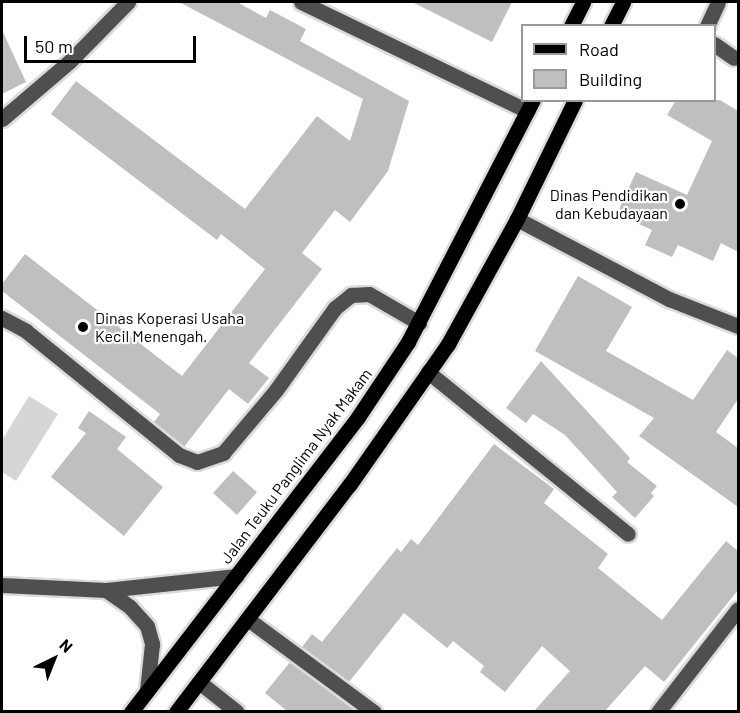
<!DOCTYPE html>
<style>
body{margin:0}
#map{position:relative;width:740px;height:713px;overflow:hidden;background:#fff;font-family:Barlow,sans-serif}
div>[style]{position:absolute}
.green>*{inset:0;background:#d6d6d6}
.building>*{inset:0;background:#bfbfbf}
.roads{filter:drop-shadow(2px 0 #dbdbdb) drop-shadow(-2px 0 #dbdbdb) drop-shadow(0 2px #dbdbdb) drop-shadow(0 -2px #dbdbdb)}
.minor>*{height:15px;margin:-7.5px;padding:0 7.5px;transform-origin:7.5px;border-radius:7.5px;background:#4f4f4f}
.major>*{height:15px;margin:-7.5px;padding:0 7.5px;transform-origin:7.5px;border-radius:7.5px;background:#000}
.dots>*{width:16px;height:16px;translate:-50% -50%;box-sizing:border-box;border:3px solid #fff;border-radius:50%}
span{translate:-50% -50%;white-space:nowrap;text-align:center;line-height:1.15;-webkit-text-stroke:4.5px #fff;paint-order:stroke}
.poi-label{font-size:16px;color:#000}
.right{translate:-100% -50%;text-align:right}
.left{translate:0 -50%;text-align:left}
.street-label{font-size:16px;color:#000}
.frame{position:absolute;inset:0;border:3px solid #000;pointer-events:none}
.legend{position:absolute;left:521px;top:24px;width:195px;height:78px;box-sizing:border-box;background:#fff;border:2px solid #999;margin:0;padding:8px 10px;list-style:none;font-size:18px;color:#000}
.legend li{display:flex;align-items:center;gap:12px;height:30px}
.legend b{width:30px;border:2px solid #999}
.north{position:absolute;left:24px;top:629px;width:60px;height:60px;-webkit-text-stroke:4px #fff;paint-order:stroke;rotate:43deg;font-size:16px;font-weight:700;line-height:24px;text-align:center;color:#000}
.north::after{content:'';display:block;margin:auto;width:21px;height:27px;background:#000;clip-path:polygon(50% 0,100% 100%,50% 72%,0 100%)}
.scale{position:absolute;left:24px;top:36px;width:172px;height:27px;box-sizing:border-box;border:3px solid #000;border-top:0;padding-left:8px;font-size:18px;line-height:21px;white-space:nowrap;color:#000;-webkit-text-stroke:4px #fff;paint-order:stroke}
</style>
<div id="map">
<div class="green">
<i style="clip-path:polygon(29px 396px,58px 414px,16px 481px,2px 472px,2px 440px)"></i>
</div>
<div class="building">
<i style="clip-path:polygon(179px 2px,237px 2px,266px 18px,270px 10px,306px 29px,300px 41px,409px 101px,388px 171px,350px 222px,335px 210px,302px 253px,322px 269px,249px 363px,269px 378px,248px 404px,229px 389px,184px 447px,154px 422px,160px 414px,2px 291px,2px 284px,25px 254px,182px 376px,265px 269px,221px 234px,217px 240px,51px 114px,76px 81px,245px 209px,317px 116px,350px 141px,363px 99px)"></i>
<i style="clip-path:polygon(412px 2px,512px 2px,492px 42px)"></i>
<i style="clip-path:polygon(2px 30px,26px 82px,2px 94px)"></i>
<i style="clip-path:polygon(676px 100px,720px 100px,738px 111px,738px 252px,721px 243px,713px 261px,678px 245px,672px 257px,645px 245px,652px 230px,617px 214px,636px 172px,687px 195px,712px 141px,667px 115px)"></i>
<i style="clip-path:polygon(578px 276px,632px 307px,606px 351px,693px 400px,727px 350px,738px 358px,738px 399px,716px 432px,738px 448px,738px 507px,639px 436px,654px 418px,535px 351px)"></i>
<i style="clip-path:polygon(541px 361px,630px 458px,627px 462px,657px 486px,651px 493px,654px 496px,635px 518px,612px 497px,617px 492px,565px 435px,533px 414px,526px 423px,506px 408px)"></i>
<i style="clip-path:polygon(89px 411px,126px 437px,117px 449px,163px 487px,124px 536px,51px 477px,86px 433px,78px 428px)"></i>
<i style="clip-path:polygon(494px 444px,554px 489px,544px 503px,608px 554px,598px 568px,662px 620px,726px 541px,738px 551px,738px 590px,664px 682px,645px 666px,605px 711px,534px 711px,570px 671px,542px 646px,505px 692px,480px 672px,484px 666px,453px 641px,447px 648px,404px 613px,349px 682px,302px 647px,312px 634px,322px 642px,397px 548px,401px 552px,411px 539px,418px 545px)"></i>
<i style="clip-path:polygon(233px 471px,257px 492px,237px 515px,213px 493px)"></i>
<i style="clip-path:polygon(290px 662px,357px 711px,287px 711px,265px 693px)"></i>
</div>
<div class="roads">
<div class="minor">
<i style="left:301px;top:2px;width:251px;rotate:25.7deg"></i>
<i style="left:707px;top:26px;width:26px;rotate:-65deg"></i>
<i style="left:714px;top:44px;width:24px;rotate:35deg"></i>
<i style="left:2px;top:119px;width:89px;rotate:-40.5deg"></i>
<i style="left:70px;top:61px;width:83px;rotate:-45.5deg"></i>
<i style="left:517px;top:219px;width:172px;rotate:27.8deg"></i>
<i style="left:669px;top:299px;width:74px;rotate:21.4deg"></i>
<i style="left:2px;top:318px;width:27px;rotate:28deg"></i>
<i style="left:26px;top:331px;width:197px;rotate:39deg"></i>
<i style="left:179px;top:455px;width:19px;rotate:21deg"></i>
<i style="left:197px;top:462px;width:28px;rotate:-19deg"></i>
<i style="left:223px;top:453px;width:82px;rotate:-49.9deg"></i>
<i style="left:276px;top:390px;width:101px;rotate:-54.3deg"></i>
<i style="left:335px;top:308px;width:21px;rotate:-39deg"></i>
<i style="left:351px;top:295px;width:18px;rotate:-3deg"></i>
<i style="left:369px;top:294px;width:58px;rotate:30.1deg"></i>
<i style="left:428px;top:372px;width:257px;rotate:39deg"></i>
<i style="left:2px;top:585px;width:104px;rotate:2.8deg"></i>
<i style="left:106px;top:590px;width:131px;rotate:-6.1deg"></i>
<i style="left:106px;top:590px;width:29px;rotate:35deg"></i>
<i style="left:130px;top:607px;width:25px;rotate:48deg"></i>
<i style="left:147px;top:626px;width:19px;rotate:74deg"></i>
<i style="left:152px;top:644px;width:46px;rotate:96.2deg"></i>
<i style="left:249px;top:620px;width:155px;rotate:36.4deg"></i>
<i style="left:199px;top:682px;width:48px;rotate:38.3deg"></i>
<i style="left:658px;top:712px;width:130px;rotate:-52.2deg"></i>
</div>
<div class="major">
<i style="left:571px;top:26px;width:27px;rotate:-63deg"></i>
<i style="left:611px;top:26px;width:27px;rotate:-63deg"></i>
<i style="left:131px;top:712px;width:372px;rotate:-52.4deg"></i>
<i style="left:358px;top:417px;width:90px;rotate:-56.3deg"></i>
<i style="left:408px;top:342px;width:272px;rotate:-62.7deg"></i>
<i style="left:176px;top:712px;width:287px;rotate:-52.7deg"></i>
<i style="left:350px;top:484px;width:171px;rotate:-55deg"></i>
<i style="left:448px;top:344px;width:143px;rotate:-61.1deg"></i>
<i style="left:517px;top:219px;width:132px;rotate:-64deg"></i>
</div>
</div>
<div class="dots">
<i style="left:680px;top:204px;background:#000"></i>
<i style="left:83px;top:327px;background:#000"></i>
</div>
<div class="poi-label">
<span class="right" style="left:668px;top:204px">Dinas Pendidikan<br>dan Kebudayaan</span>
<span class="left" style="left:95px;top:327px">Dinas Koperasi Usaha<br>Kecil Menengah.</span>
</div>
<div class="street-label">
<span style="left:296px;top:466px;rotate:-53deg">Jalan Teuku Panglima Nyak Makam</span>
</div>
<div class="frame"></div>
<ul class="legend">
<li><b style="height:8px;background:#000"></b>Road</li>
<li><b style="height:16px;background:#bfbfbf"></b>Building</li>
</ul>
<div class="north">N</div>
<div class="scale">50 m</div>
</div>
